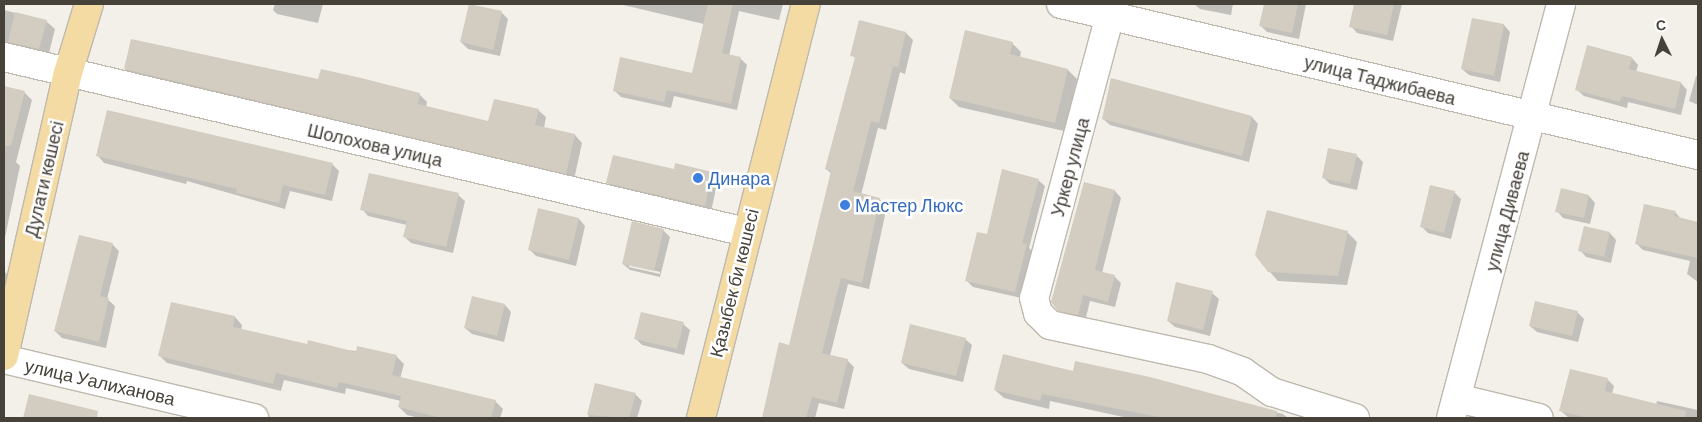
<!DOCTYPE html>
<meta charset="utf-8">
<style>
body{margin:0}
#map{position:relative;width:1702px;height:422px;overflow:hidden;background:#f3f0ea;font-family:Barlow,sans-serif}
div>[style]{position:absolute}
.shadow>*{inset:0;background:#0003}
.building>*{inset:0;background:#d3ccc1}
.roads{filter:drop-shadow(1px 0 #beb8ae) drop-shadow(-1px 0 #beb8ae) drop-shadow(0 1px #beb8ae) drop-shadow(0 -1px #beb8ae)}
.minor>*{height:28px;margin:-14px;padding:0 14px;transform-origin:14px;border-radius:14px;background:#fff}
.major>*{height:28px;margin:-14px;padding:0 14px;transform-origin:14px;border-radius:14px;background:#f3dba3}
.dots>*{width:14px;height:14px;translate:-50% -50%;box-sizing:border-box;border:2px solid #fff;border-radius:50%}
span{translate:-50% -50%;white-space:nowrap;text-align:center;line-height:1.15;-webkit-text-stroke:5px #fff;paint-order:stroke}
.street-label{font-size:18px;color:#464139}
.shop-label{font-size:18px;color:#366cbe}
.left{translate:0 -50%;text-align:left}
.frame{position:absolute;inset:0;border:5px solid #464139;pointer-events:none}
.north{position:absolute;left:1637px;top:15px;width:50px;height:50px;-webkit-text-stroke:4px #fff;paint-order:stroke;rotate:356deg;font-size:14px;font-weight:700;line-height:20px;text-align:center;color:#464139}
.north::after{content:'';display:block;margin:auto;width:18px;height:22px;background:#464139;clip-path:polygon(50% 0,100% 100%,50% 72%,0 100%)}
</style>
<div id="map">
<div class="shadow">
<i style="clip-path:polygon(275px 4px,323px 4px,318px 23px,277px 14px,273px 10px)"></i>
<i style="clip-path:polygon(619px 4px,783px 4px,779px 20px,739px 11px,729px 56px,741px 59px,747px 65px,737px 110px,674px 96px,671px 108px,621px 97px,614px 90px,693px 75px,704px 24px)"></i>
<i style="clip-path:polygon(1194px 4px,1233px 4px,1231px 15px,1200px 9px)"></i>
<i style="clip-path:polygon(1265px 4px,1306px 4px,1299px 39px,1267px 32px,1261px 26px)"></i>
<i style="clip-path:polygon(1355px 4px,1402px 4px,1393px 41px,1357px 33px,1351px 26px)"></i>
<i style="clip-path:polygon(4px 10px,46px 21px,55px 29px,48px 57px,18px 50px,4px 41px)"></i>
<i style="clip-path:polygon(501px 12px,508px 19px,500px 56px,468px 49px,461px 42px)"></i>
<i style="clip-path:polygon(1473px 19px,1504px 25px,1510px 32px,1500px 82px,1469px 75px,1462px 69px)"></i>
<i style="clip-path:polygon(906px 33px,913px 40px,905px 74px,900px 72px,886px 130px,878px 128px,861px 195px,879px 199px,887px 206px,869px 289px,848px 284px,830px 356px,847px 360px,854px 367px,844px 409px,819px 403px,815px 418px,763px 418px,780px 344px,790px 346px,832px 174px,826px 169px,856px 59px,852px 55px)"></i>
<i style="clip-path:polygon(1012px 43px,1021px 52px,1020px 58px,1068px 70px,1077px 79px,1064px 131px,959px 107px,950px 98px)"></i>
<i style="clip-path:polygon(1632px 58px,1638px 65px,1636px 72px,1681px 83px,1687px 90px,1681px 115px,1628px 102px,1627px 108px,1584px 96px,1577px 90px)"></i>
<i style="clip-path:polygon(125px 69px,319px 81px,419px 94px,427px 102px,426px 107px,489px 122px,538px 110px,546px 117px,544px 128px,575px 135px,582px 143px,574px 180px,133px 76px)"></i>
<i style="clip-path:polygon(1696px 76px,1698px 76px,1698px 105px,1689px 101px)"></i>
<i style="clip-path:polygon(4px 87px,24px 92px,32px 100px,16px 162px,20px 166px,4px 242px)"></i>
<i style="clip-path:polygon(1252px 117px,1258px 124px,1249px 162px,1110px 125px,1103px 119px)"></i>
<i style="clip-path:polygon(1356px 155px,1363px 162px,1357px 190px,1330px 184px,1323px 177px)"></i>
<i style="clip-path:polygon(98px 156px,332px 164px,339px 171px,332px 201px,290px 191px,285px 209px,187px 181px,186px 184px,104px 163px)"></i>
<i style="clip-path:polygon(675px 171px,712px 173px,718px 179px,711px 212px,614px 189px,608px 183px)"></i>
<i style="clip-path:polygon(1038px 180px,1045px 186px,1029px 248px,1033px 252px,1021px 298px,973px 287px,966px 280px,988px 236px)"></i>
<i style="clip-path:polygon(1085px 184px,1115px 191px,1121px 198px,1102px 273px,1114px 276px,1121px 283px,1115px 307px,1090px 301px,1085px 321px,1066px 317px,1059px 310px)"></i>
<i style="clip-path:polygon(1454px 192px,1461px 199px,1451px 239px,1428px 233px,1421px 226px)"></i>
<i style="clip-path:polygon(458px 195px,465px 201px,453px 253px,411px 243px,405px 237px,407px 225px,368px 216px,362px 209px)"></i>
<i style="clip-path:polygon(1589px 196px,1595px 203px,1590px 224px,1563px 218px,1557px 211px)"></i>
<i style="clip-path:polygon(539px 210px,579px 219px,585px 226px,576px 266px,536px 256px,530px 250px)"></i>
<i style="clip-path:polygon(1675px 212px,1682px 220px,1698px 223px,1698px 282px,1687px 274px,1690px 261px,1643px 250px,1636px 243px)"></i>
<i style="clip-path:polygon(evenodd,663px 230px,670px 237px,660px 277px,630px 270px,623px 264px,663px 230px,629px 264px,660px 272px,660px 274px,629px 267px,629px 264px)"></i>
<i style="clip-path:polygon(1347px 232px,1357px 242px,1347px 285px,1278px 281px,1269px 271px)"></i>
<i style="clip-path:polygon(1610px 233px,1616px 240px,1611px 263px,1586px 257px,1580px 250px)"></i>
<i style="clip-path:polygon(112px 244px,119px 251px,107px 299px,115px 306px,106px 348px,62px 338px,55px 331px)"></i>
<i style="clip-path:polygon(4px 271px,9px 276px,4px 301px)"></i>
<i style="clip-path:polygon(1212px 293px,1219px 299px,1210px 336px,1175px 327px,1168px 321px)"></i>
<i style="clip-path:polygon(505px 305px,511px 312px,504px 342px,472px 334px,465px 328px)"></i>
<i style="clip-path:polygon(1577px 312px,1584px 319px,1578px 342px,1537px 332px,1530px 326px)"></i>
<i style="clip-path:polygon(235px 317px,242px 325px,241px 330px,308px 345px,396px 356px,404px 364px,400px 379px,495px 401px,503px 409px,500px 418px,419px 418px,407px 415px,399px 407px,401px 401px,346px 388px,345px 394px,284px 380px,281px 391px,167px 363px,160px 356px)"></i>
<i style="clip-path:polygon(683px 324px,690px 330px,684px 355px,642px 345px,635px 338px)"></i>
<i style="clip-path:polygon(965px 339px,972px 345px,963px 382px,909px 369px,902px 363px)"></i>
<i style="clip-path:polygon(1076px 362px,1283px 414px,1288px 418px,1128px 418px,1050px 401px,1049px 409px,1004px 398px,995px 390px,1074px 372px)"></i>
<i style="clip-path:polygon(1607px 379px,1614px 386px,1612px 394px,1656px 405px,1657px 401px,1698px 410px,1698px 418px,1569px 418px,1561px 411px)"></i>
<i style="clip-path:polygon(596px 384px,635px 394px,642px 401px,637px 418px,588px 418px)"></i>
<i style="clip-path:polygon(30px 396px,77px 414px,76px 418px,25px 418px)"></i>
</div>
<div class="building">
<i style="clip-path:polygon(469px 4px,502px 11px,493px 50px,460px 42px)"></i>
<i style="clip-path:polygon(708px 4px,733px 4px,722px 53px,741px 57px,731px 104px,667px 90px,664px 102px,613px 91px,620px 57px,692px 73px)"></i>
<i style="clip-path:polygon(1264px 4px,1298px 4px,1292px 33px,1259px 26px)"></i>
<i style="clip-path:polygon(1354px 4px,1394px 4px,1387px 35px,1349px 27px)"></i>
<i style="clip-path:polygon(15px 12px,47px 20px,39px 49px,8px 42px)"></i>
<i style="clip-path:polygon(1472px 18px,1504px 24px,1494px 76px,1461px 69px)"></i>
<i style="clip-path:polygon(859px 20px,906px 32px,898px 67px,893px 66px,879px 123px,871px 121px,853px 191px,880px 198px,862px 283px,841px 278px,822px 353px,848px 359px,837px 403px,812px 397px,806px 418px,762px 418px,779px 342px,789px 345px,807px 270px,831px 171px,825px 169px,855px 57px,850px 56px)"></i>
<i style="clip-path:polygon(965px 30px,1013px 42px,1010px 54px,1068px 69px,1055px 123px,949px 98px)"></i>
<i style="clip-path:polygon(131px 39px,318px 79px,321px 69px,361px 78px,420px 93px,418px 104px,488px 121px,494px 99px,539px 109px,535px 125px,575px 134px,566px 174px,124px 69px)"></i>
<i style="clip-path:polygon(1587px 45px,1632px 57px,1629px 69px,1681px 82px,1675px 109px,1622px 96px,1620px 102px,1575px 90px)"></i>
<i style="clip-path:polygon(1111px 78px,1252px 116px,1242px 156px,1102px 119px)"></i>
<i style="clip-path:polygon(4px 86px,25px 91px,11px 146px,4px 146px)"></i>
<i style="clip-path:polygon(107px 110px,333px 163px,325px 195px,283px 185px,279px 203px,236px 193px,237px 189px,96px 156px)"></i>
<i style="clip-path:polygon(1328px 148px,1357px 154px,1350px 184px,1322px 178px)"></i>
<i style="clip-path:polygon(613px 155px,674px 169px,675px 163px,712px 172px,705px 206px,606px 183px)"></i>
<i style="clip-path:polygon(1002px 169px,1039px 179px,1022px 243px,1027px 244px,1015px 292px,965px 281px,977px 232px,987px 234px)"></i>
<i style="clip-path:polygon(369px 173px,459px 193px,446px 247px,403px 237px,407px 221px,360px 210px)"></i>
<i style="clip-path:polygon(1084px 182px,1115px 190px,1095px 270px,1115px 275px,1108px 302px,1083px 295px,1078px 315px,1058px 311px,1051px 302px)"></i>
<i style="clip-path:polygon(1430px 185px,1455px 191px,1444px 233px,1420px 227px)"></i>
<i style="clip-path:polygon(1561px 188px,1589px 195px,1584px 218px,1555px 212px)"></i>
<i style="clip-path:polygon(1644px 204px,1676px 211px,1674px 216px,1698px 222px,1698px 258px,1635px 244px)"></i>
<i style="clip-path:polygon(538px 208px,579px 218px,569px 260px,528px 250px)"></i>
<i style="clip-path:polygon(1267px 210px,1348px 231px,1338px 276px,1268px 272px,1255px 255px)"></i>
<i style="clip-path:polygon(632px 221px,664px 229px,654px 271px,622px 264px)"></i>
<i style="clip-path:polygon(1584px 226px,1610px 232px,1604px 257px,1578px 251px)"></i>
<i style="clip-path:polygon(79px 235px,113px 243px,100px 296px,109px 298px,99px 342px,54px 331px)"></i>
<i style="clip-path:polygon(1176px 282px,1213px 291px,1203px 330px,1167px 321px)"></i>
<i style="clip-path:polygon(472px 296px,505px 304px,497px 336px,464px 328px)"></i>
<i style="clip-path:polygon(1535px 301px,1578px 311px,1572px 336px,1529px 326px)"></i>
<i style="clip-path:polygon(171px 302px,235px 316px,233px 327px,307px 344px,308px 340px,356px 352px,357px 346px,397px 355px,392px 375px,496px 400px,491px 418px,441px 418px,398px 407px,401px 396px,339px 382px,337px 388px,276px 373px,273px 384px,158px 356px)"></i>
<i style="clip-path:polygon(641px 312px,684px 322px,677px 349px,634px 339px)"></i>
<i style="clip-path:polygon(910px 324px,966px 338px,956px 376px,901px 363px)"></i>
<i style="clip-path:polygon(1003px 354px,1073px 371px,1075px 361px,1150px 377px,1277px 411px,1276px 418px,1164px 418px,1042px 394px,1040px 401px,994px 390px)"></i>
<i style="clip-path:polygon(1570px 369px,1608px 378px,1605px 391px,1686px 411px,1685px 418px,1588px 418px,1559px 411px)"></i>
<i style="clip-path:polygon(595px 383px,636px 393px,629px 418px,587px 415px)"></i>
<i style="clip-path:polygon(29px 394px,98px 411px,97px 418px,23px 418px)"></i>
</div>
<div class="roads">
<div class="minor">
<i style="left:1061px;top:4px;width:655px;rotate:13.34deg"></i>
<i style="left:1113px;top:4px;width:304px;rotate:105deg"></i>
<i style="left:1034px;top:298px;width:16px;rotate:75deg"></i>
<i style="left:1038px;top:313px;width:17px;rotate:45deg"></i>
<i style="left:1050px;top:325px;width:162px;rotate:12.1deg"></i>
<i style="left:1208px;top:359px;width:37px;rotate:20deg"></i>
<i style="left:1243px;top:372px;width:35px;rotate:35deg"></i>
<i style="left:1272px;top:392px;width:87px;rotate:17.4deg"></i>
<i style="left:4px;top:57px;width:762px;rotate:13.27deg"></i>
<i style="left:4px;top:359px;width:257px;rotate:13.3deg"></i>
<i style="left:1457px;top:398px;width:84px;rotate:13.7deg"></i>
<i style="left:1451px;top:418px;width:428px;rotate:-75.1deg"></i>
</div>
<div class="major">
<i style="left:4px;top:356px;width:290px;rotate:-77.3deg"></i>
<i style="left:68px;top:73px;width:72px;rotate:-73.1deg"></i>
<i style="left:701px;top:418px;width:427px;rotate:-75.8deg"></i>
</div>
</div>
<div class="dots">
<i style="left:698px;top:178px;background:#3f7fe0"></i>
<i style="left:845px;top:205px;background:#3f7fe0"></i>
</div>
<div class="street-label">
<span style="left:1380px;top:80px;rotate:14deg">улица Таджибаева</span>
<span style="left:375px;top:145px;rotate:13deg">Шолохова улица</span>
<span style="left:1070px;top:167px;rotate:-75deg">Уркер улица</span>
<span style="left:44px;top:179px;rotate:-77deg">Дулати көшесі</span>
<span style="left:1507px;top:211px;rotate:-75deg">улица Диваева</span>
<span style="left:734px;top:283px;rotate:-76deg">Қазыбек би көшесі</span>
<span style="left:100px;top:382px;rotate:13deg">улица Уалиханова</span>
</div>
<div class="shop-label">
<span class="left" style="left:708px;top:178px">Динара</span>
<span class="left" style="left:855px;top:205px">Мастер Люкс</span>
</div>
<div class="frame"></div>
<div class="north">С</div>
</div>
